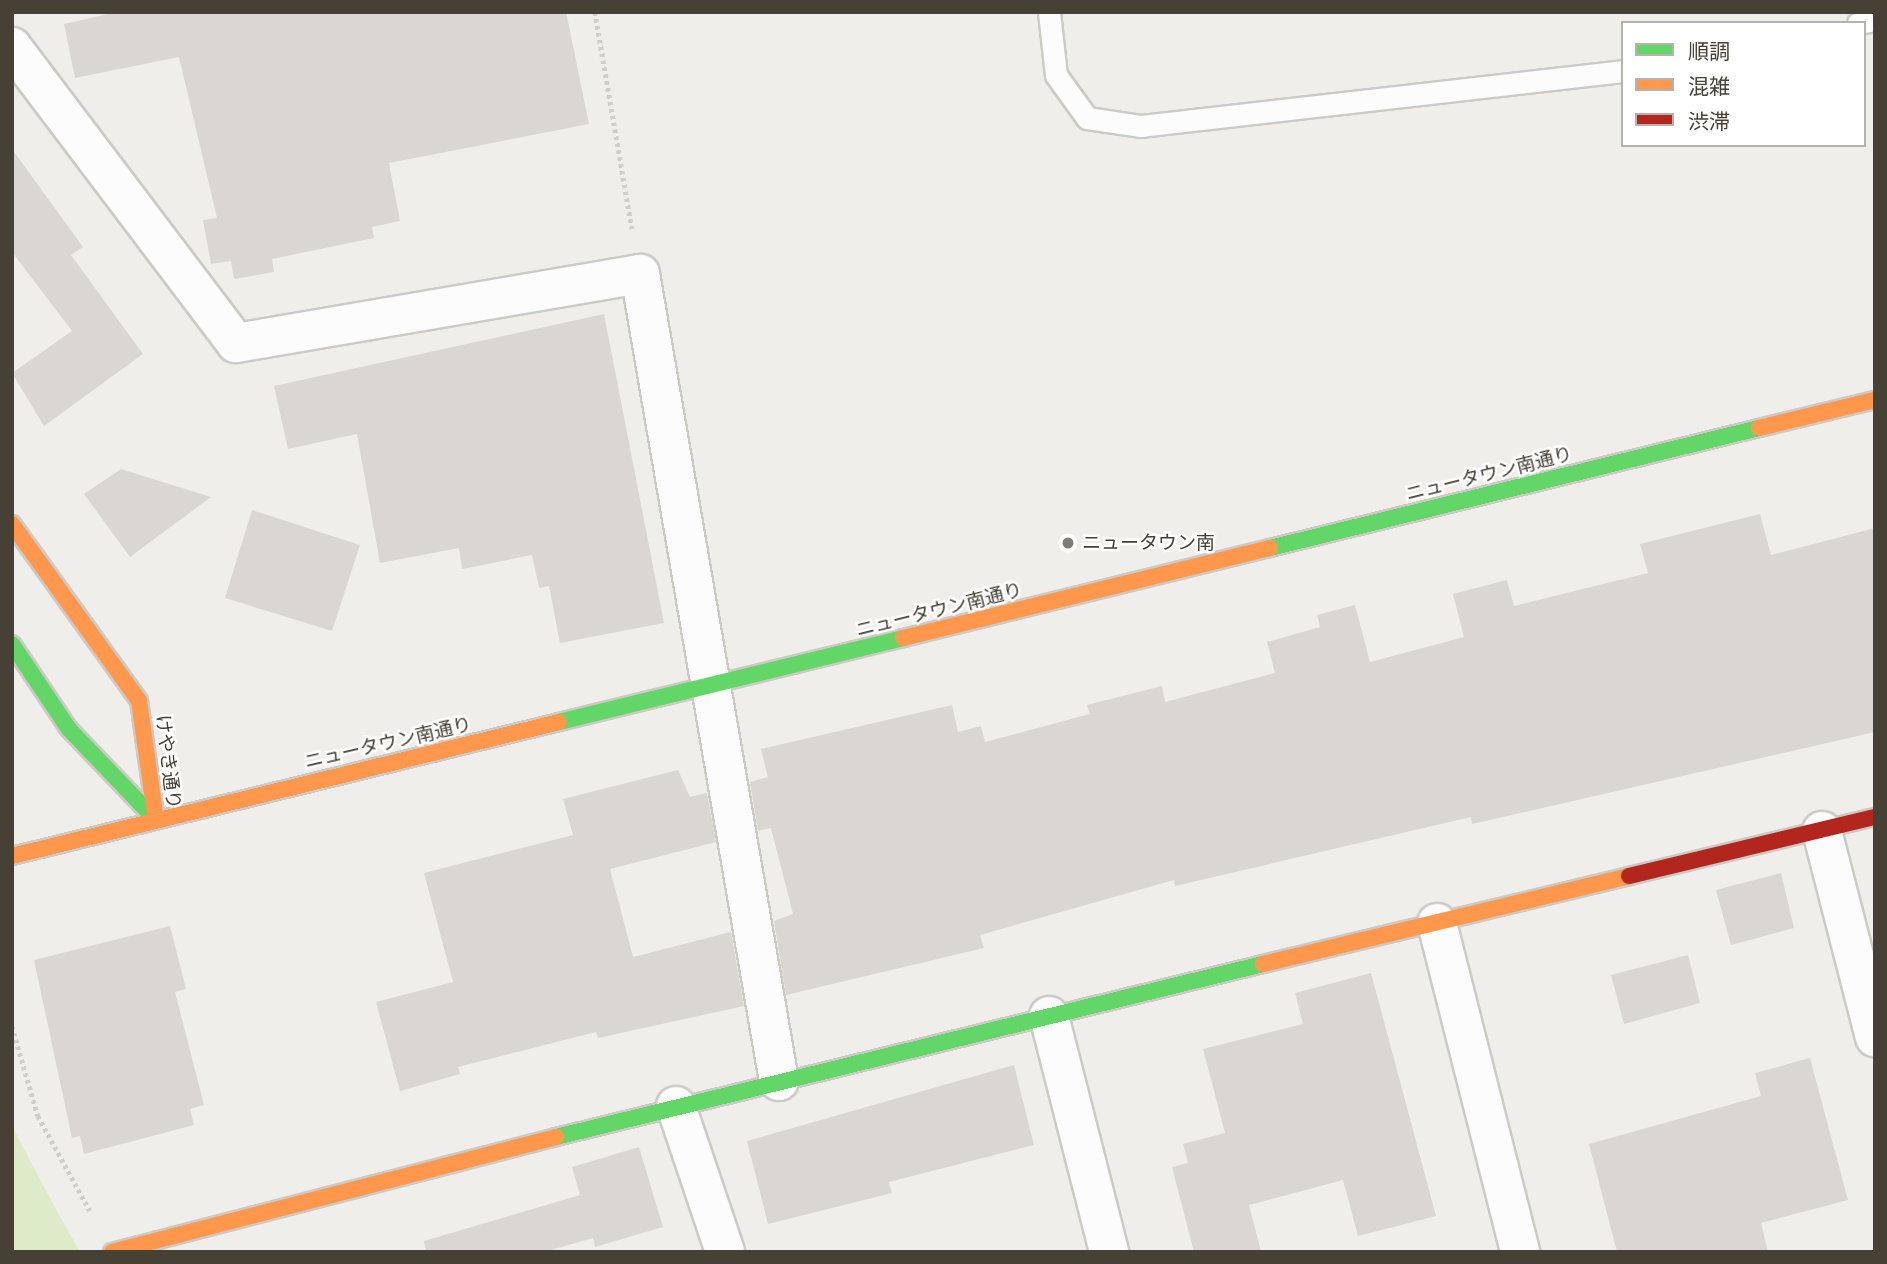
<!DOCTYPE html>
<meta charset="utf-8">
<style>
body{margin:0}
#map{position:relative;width:1887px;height:1264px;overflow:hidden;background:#f0eeea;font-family:Figtree,"Noto Sans JP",sans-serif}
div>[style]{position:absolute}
.green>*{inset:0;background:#ddebc8}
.building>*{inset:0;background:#dad7d2}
.path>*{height:4.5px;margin-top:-2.25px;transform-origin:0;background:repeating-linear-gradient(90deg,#d1ceca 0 3.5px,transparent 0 7px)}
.roads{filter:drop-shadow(2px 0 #cdcac5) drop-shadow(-2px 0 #cdcac5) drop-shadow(0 2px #cdcac5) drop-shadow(0 -2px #cdcac5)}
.lane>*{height:21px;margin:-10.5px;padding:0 10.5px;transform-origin:10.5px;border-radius:10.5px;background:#fdfcfc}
.street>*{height:38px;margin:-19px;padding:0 19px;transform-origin:19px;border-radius:19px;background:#fdfcfc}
.fast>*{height:16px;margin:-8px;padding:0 8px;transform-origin:8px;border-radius:8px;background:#63d668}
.slow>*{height:16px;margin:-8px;padding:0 8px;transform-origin:8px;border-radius:8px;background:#ff974d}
.jam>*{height:16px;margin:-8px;padding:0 8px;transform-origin:8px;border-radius:8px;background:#b3261e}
.dots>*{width:19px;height:19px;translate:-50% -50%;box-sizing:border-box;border:4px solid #fff;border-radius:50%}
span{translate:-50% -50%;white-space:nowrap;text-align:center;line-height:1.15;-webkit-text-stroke:5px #fff;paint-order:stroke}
.street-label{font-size:19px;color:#464035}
.poi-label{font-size:19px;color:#464035}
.left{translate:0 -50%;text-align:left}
.frame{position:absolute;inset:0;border:14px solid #464035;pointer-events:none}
.legend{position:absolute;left:1621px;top:21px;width:245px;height:126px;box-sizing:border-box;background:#fff;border:2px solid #b5b3ae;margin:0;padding:9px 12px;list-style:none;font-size:21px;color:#464035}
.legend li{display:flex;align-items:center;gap:14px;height:35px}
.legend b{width:35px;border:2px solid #b5b3ae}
</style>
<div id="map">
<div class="green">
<i style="clip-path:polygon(12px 1126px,53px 1204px,80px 1252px,12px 1252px)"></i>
</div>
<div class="building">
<i style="clip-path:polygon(117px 12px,566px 12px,589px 124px,389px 163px,400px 221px,372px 227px,374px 238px,272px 259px,274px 272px,234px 279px,231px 261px,211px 264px,203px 220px,217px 218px,179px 57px,75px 78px,64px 24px)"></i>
<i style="clip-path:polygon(12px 149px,83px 247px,71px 255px,143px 354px,44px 426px,12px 373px,72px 331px,12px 252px)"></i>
<i style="clip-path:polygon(604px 314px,664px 623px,560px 643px,549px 586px,539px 588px,532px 555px,462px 569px,459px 548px,380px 563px,357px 434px,288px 449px,274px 386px)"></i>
<i style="clip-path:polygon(121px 469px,211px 497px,130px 557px,84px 494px)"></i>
<i style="clip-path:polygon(252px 510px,360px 545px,332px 631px,225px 598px)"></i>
<i style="clip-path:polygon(1760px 514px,1771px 555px,1875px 528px,1875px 732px,1472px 824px,1471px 817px,1175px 886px,1174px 880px,980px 935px,984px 948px,786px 995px,774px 921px,793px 914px,771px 828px,758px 831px,750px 782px,768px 777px,761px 749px,952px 705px,958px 732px,981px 726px,985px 742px,1090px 714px,1087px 705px,1162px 686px,1165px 702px,1275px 673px,1267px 642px,1320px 627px,1317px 615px,1355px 605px,1370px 662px,1464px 637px,1453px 594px,1507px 580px,1514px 606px,1648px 573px,1640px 544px)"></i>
<i style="clip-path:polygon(678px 770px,690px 797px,707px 793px,716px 842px,610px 869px,633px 957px,731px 932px,744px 1006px,598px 1038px,596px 1032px,458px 1067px,460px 1074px,400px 1091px,376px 1002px,453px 982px,424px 873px,573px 835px,563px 799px)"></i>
<i style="clip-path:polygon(1781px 873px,1794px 928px,1731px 945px,1716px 890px)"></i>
<i style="clip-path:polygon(170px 926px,186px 989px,175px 992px,204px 1105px,190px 1109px,194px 1125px,84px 1154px,80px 1136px,72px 1138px,34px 960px)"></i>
<i style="clip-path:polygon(1688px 955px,1700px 1003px,1624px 1024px,1611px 975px)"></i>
<i style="clip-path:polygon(1371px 973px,1436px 1216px,1358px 1236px,1343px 1180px,1249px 1205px,1261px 1252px,1194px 1252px,1172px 1167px,1188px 1163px,1183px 1144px,1225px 1133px,1203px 1049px,1303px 1024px,1295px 993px)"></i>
<i style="clip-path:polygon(1810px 1058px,1848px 1200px,1761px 1223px,1768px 1252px,1617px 1252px,1589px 1144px,1761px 1096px,1755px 1073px)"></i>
<i style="clip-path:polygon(1014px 1065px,1034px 1145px,889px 1182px,892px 1193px,768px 1224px,747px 1141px)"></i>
<i style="clip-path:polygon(639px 1147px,663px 1227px,595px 1247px,593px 1238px,544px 1252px,426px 1252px,424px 1241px,580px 1195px,572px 1167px)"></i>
</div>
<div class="path">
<i style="left:595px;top:12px;width:220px;rotate:80.3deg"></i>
<i style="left:12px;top:1026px;width:94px;rotate:73.9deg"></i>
<i style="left:38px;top:1116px;width:108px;rotate:61.3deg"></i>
</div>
<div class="roads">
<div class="lane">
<i style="left:1049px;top:12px;width:63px;rotate:83.7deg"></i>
<i style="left:1056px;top:75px;width:53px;rotate:54.2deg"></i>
<i style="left:1087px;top:118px;width:55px;rotate:8.4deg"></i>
<i style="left:1141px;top:126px;width:485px;rotate:-6.5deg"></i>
<i style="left:1858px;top:23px;width:17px;rotate:-10deg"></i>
</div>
<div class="street">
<i style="left:12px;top:47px;width:371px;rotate:52.9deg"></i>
<i style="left:236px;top:343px;width:410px;rotate:-9.7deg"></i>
<i style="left:640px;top:274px;width:819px;rotate:80.23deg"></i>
<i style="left:1822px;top:831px;width:213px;rotate:75.6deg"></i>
<i style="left:1437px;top:923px;width:339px;rotate:75.8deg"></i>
<i style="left:1049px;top:1016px;width:244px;rotate:75.7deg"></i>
<i style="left:676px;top:1106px;width:154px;rotate:71.4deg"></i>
</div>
<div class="fast">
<i style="left:1270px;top:548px;width:504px;rotate:-13.79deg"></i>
<i style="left:12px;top:644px;width:102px;rotate:56.2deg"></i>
<i style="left:69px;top:729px;width:126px;rotate:46.3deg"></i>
<i style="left:559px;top:722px;width:354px;rotate:-13.7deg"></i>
<i style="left:556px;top:1137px;width:728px;rotate:-13.75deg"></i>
</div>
<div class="slow">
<i style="left:1759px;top:428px;width:119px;rotate:-13.6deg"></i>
<i style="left:12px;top:524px;width:218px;rotate:54.3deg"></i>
<i style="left:139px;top:701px;width:120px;rotate:81.9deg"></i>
<i style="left:903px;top:638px;width:378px;rotate:-13.8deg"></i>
<i style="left:12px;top:856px;width:563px;rotate:-13.76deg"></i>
<i style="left:1263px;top:964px;width:376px;rotate:-13.5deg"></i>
<i style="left:112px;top:1252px;width:459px;rotate:-14.5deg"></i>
</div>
<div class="jam">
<i style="left:1629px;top:876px;width:253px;rotate:-13.5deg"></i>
</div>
</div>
<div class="dots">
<i style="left:1068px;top:543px;background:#827d74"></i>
</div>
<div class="street-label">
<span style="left:1489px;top:474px;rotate:-14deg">ニュータウン南通り</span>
<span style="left:939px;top:610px;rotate:-14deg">ニュータウン南通り</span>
<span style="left:388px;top:743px;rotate:-13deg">ニュータウン南通り</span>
<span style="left:168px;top:762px;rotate:83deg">けやき通り</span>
</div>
<div class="poi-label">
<span class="left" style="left:1082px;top:543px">ニュータウン南</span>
</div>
<div class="frame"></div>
<ul class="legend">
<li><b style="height:9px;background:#63d668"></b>順調</li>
<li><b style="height:9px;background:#ff974d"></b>混雑</li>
<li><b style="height:9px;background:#b3261e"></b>渋滞</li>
</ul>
</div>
